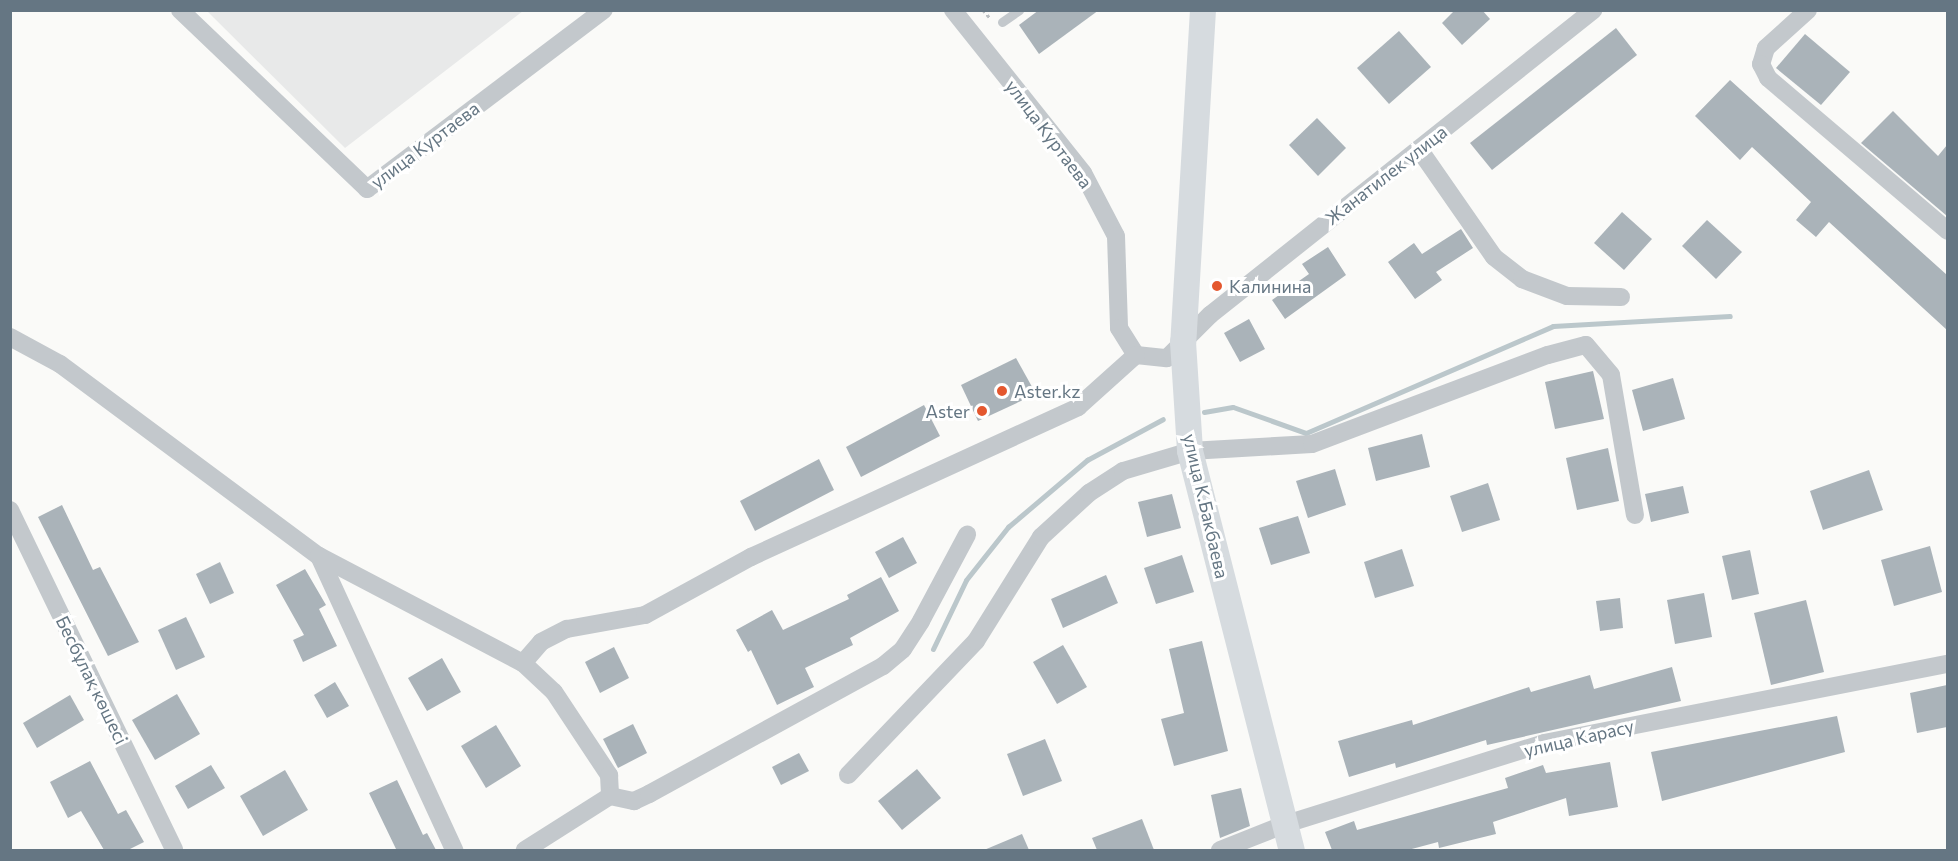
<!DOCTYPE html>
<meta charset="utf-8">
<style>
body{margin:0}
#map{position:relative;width:1958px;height:861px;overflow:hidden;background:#fafaf8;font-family:Commissioner,sans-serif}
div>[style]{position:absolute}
.built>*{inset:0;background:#e8e9e9}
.stream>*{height:5px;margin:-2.5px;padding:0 2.5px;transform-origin:2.5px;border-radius:2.5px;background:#bbc7cb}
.building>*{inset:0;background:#aab3b9}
.path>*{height:3px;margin-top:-1.5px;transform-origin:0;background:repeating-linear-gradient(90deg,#bbbfc2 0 3px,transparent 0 6px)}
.lane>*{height:9px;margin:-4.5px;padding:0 4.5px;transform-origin:4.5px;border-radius:4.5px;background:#c3c8cc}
.street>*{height:18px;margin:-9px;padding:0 9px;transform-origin:9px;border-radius:9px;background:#c3c8cc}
.secondary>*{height:26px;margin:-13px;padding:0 13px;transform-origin:13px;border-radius:13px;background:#d6dbdf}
.dots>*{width:16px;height:16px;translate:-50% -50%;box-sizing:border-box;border:3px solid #fff;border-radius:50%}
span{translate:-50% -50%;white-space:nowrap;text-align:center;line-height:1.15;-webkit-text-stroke:6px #fff;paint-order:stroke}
.street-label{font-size:18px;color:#657683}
.poi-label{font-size:18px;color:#657683}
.left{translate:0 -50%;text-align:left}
.right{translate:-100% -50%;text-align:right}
.frame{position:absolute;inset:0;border:12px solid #657683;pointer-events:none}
</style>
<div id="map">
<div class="built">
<i style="clip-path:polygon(207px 11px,523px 11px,345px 148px)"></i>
</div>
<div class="stream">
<i style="left:1204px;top:412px;width:29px;rotate:-10deg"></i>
<i style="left:1233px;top:407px;width:77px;rotate:19.6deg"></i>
<i style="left:1306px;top:433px;width:269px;rotate:-23.4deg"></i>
<i style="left:1553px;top:326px;width:177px;rotate:-3.2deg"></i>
<i style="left:933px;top:649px;width:76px;rotate:-64.4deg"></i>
<i style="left:966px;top:580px;width:68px;rotate:-51.6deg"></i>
<i style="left:1008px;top:527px;width:104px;rotate:-40.3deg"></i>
<i style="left:1087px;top:460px;width:86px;rotate:-28.3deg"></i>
</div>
<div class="building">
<i style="clip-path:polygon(1039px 10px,1099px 10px,1039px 54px,1019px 25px)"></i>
<i style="clip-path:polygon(1455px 10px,1482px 10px,1490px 19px,1462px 45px,1442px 23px)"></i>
<i style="clip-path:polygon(1616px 28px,1637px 55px,1492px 170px,1470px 143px)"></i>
<i style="clip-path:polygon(1399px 31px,1431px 67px,1389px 104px,1357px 68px)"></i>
<i style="clip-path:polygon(1805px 34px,1850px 72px,1821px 105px,1776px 68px)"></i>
<i style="clip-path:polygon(1730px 80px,1947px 275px,1947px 330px,1829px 222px,1816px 237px,1796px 220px,1811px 202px,1752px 147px,1740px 160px,1695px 116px)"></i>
<i style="clip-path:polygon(1893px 111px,1938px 156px,1947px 145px,1947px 216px,1861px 143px)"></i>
<i style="clip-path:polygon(1317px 118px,1346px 148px,1318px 176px,1289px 145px)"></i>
<i style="clip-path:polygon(1622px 212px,1652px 239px,1624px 270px,1594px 243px)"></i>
<i style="clip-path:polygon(1707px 220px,1742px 252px,1716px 279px,1682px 246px)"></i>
<i style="clip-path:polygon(1461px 229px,1473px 248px,1436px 272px,1442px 280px,1415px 299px,1388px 262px,1414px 243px,1422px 254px)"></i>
<i style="clip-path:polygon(1328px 247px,1346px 275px,1285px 319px,1272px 300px,1309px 274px,1302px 264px)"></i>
<i style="clip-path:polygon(1249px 319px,1265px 349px,1240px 362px,1224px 333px)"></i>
<i style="clip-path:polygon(1016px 358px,1036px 394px,978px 421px,961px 385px)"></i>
<i style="clip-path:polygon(1593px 371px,1604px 419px,1555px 429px,1545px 382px)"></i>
<i style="clip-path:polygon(1673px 378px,1685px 419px,1643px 431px,1632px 390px)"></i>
<i style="clip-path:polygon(924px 405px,940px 436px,861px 477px,846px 447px)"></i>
<i style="clip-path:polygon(1422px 434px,1430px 467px,1376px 481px,1368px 448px)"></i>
<i style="clip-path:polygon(1608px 448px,1619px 501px,1577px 510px,1566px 458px)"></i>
<i style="clip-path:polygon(819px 459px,834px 490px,755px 531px,740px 501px)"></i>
<i style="clip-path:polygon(1335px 469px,1346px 505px,1308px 518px,1296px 481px)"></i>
<i style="clip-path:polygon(1869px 470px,1883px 510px,1823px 530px,1810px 491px)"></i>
<i style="clip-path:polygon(1488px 483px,1500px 520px,1462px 532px,1450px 496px)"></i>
<i style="clip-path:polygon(1683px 486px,1689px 513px,1651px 522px,1645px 494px)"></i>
<i style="clip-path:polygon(1172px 494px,1181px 528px,1147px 537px,1138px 502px)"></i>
<i style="clip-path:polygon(62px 505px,93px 570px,100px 567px,139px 642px,108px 656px,38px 517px)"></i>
<i style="clip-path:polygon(1298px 516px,1310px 553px,1271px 565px,1259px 528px)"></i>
<i style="clip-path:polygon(903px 537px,917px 563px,889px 578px,875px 552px)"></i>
<i style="clip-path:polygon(1930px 546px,1942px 592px,1894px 606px,1881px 560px)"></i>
<i style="clip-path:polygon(1402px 549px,1414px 586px,1375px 598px,1364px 562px)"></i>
<i style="clip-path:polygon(1750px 550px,1759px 594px,1732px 600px,1722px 556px)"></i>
<i style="clip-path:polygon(1182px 555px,1194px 592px,1156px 604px,1144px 568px)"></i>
<i style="clip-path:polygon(220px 562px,234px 593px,210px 604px,196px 574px)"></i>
<i style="clip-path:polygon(305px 569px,326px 605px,319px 609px,337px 646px,303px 662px,293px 640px,304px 635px,276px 585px)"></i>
<i style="clip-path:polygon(1106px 575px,1118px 603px,1063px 628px,1051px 599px)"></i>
<i style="clip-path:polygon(881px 577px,899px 611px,850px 638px,853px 645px,805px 668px,814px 687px,777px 705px,751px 650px,748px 652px,736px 630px,772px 610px,783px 630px,849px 599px,847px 595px)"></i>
<i style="clip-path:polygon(1704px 593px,1712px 637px,1675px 644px,1667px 600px)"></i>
<i style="clip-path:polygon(1620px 598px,1623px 628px,1600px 631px,1596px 601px)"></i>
<i style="clip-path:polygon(1806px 600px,1824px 672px,1771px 685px,1754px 613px)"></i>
<i style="clip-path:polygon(186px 617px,205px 657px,176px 670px,158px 630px)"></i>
<i style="clip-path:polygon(1202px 641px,1228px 751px,1174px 766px,1161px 719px,1184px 713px,1169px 649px)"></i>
<i style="clip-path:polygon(1063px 645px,1087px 687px,1057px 704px,1033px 662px)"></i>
<i style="clip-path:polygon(614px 647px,629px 678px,600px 693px,585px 662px)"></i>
<i style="clip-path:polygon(442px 658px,461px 692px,427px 711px,408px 678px)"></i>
<i style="clip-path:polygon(1672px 667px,1681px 701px,1487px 745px,1486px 740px,1396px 768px,1395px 763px,1349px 777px,1338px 741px,1412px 720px,1413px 725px,1529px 687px,1531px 692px,1590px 675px,1594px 689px)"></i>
<i style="clip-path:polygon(335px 682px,349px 706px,327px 718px,314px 695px)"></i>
<i style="clip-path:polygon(1947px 685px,1947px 727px,1917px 733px,1910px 693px)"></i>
<i style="clip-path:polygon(177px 694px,200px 734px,155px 760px,132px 720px)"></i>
<i style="clip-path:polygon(70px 695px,84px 720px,37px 748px,23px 723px)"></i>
<i style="clip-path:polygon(1837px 716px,1845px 752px,1662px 801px,1651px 752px)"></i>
<i style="clip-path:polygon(633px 724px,647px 753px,618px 768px,603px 739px)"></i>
<i style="clip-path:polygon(496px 725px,521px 766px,486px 788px,461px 746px)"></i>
<i style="clip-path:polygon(1045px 739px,1062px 781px,1023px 796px,1007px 754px)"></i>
<i style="clip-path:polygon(799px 753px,809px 771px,781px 785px,772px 767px)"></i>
<i style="clip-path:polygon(90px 761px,118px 814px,126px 810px,144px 842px,128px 850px,104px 850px,81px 811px,68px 818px,50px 782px)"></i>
<i style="clip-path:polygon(1610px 762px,1618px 807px,1569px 816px,1566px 798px,1493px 822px,1496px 834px,1439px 848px,1438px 842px,1408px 850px,1332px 850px,1325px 832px,1354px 821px,1357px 830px,1508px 788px,1505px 778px,1543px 765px,1546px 773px)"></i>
<i style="clip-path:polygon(211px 765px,225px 788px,188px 809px,175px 786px)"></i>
<i style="clip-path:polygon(917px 769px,941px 798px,902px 830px,878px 801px)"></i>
<i style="clip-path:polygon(285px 770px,308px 810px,263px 836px,240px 796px)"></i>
<i style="clip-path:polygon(397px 780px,423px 835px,427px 833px,436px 850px,392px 850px,396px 849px,369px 793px)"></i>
<i style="clip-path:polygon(1241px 788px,1250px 826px,1220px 838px,1211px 795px)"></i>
<i style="clip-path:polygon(1142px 819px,1154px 850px,1097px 850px,1092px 838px)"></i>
<i style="clip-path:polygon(1022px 834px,1029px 850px,984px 850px)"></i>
</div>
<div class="path">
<i style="left:983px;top:10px;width:11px;rotate:49deg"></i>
</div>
<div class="lane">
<i style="left:1002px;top:22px;width:21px;rotate:-35deg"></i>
</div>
<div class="street">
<i style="left:180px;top:10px;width:259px;rotate:43.7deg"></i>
<i style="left:367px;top:189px;width:297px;rotate:-37.1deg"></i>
<i style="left:953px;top:10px;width:208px;rotate:51.4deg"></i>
<i style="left:1083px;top:173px;width:71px;rotate:62.4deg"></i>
<i style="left:1116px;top:236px;width:92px;rotate:88.1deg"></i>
<i style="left:1119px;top:328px;width:32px;rotate:58deg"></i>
<i style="left:1136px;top:355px;width:31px;rotate:6deg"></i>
<i style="left:1167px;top:358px;width:61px;rotate:-45deg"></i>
<i style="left:1210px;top:315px;width:490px;rotate:-38.5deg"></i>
<i style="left:1808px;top:10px;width:57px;rotate:137.9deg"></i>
<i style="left:1766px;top:48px;width:17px;rotate:107deg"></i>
<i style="left:1761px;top:64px;width:16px;rotate:63deg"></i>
<i style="left:1768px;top:78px;width:236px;rotate:40.4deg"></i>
<i style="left:1419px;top:149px;width:131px;rotate:55.2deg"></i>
<i style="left:1494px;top:257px;width:36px;rotate:38deg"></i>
<i style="left:1522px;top:279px;width:48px;rotate:20.7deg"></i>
<i style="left:1567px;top:296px;width:54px;rotate:1.1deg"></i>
<i style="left:10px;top:337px;width:57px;rotate:28.4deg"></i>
<i style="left:60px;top:364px;width:322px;rotate:36.6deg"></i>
<i style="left:319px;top:556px;width:230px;rotate:27.7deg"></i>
<i style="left:523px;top:663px;width:42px;rotate:43.1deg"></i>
<i style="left:554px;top:692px;width:100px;rotate:56.5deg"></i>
<i style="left:609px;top:775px;width:21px;rotate:87deg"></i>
<i style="left:610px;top:796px;width:101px;rotate:147.6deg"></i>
<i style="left:10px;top:510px;width:377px;rotate:64.2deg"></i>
<i style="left:319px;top:556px;width:324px;rotate:65.3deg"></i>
<i style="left:523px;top:663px;width:28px;rotate:-49deg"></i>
<i style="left:541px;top:642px;width:29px;rotate:-27deg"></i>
<i style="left:567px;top:629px;width:79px;rotate:-10.2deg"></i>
<i style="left:645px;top:615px;width:121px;rotate:-28.7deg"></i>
<i style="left:751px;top:557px;width:360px;rotate:-24.6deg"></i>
<i style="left:1078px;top:407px;width:78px;rotate:-41.9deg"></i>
<i style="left:848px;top:775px;width:185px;rotate:-46.3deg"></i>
<i style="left:976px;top:641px;width:123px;rotate:-58deg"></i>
<i style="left:1041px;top:537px;width:65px;rotate:-42.5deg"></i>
<i style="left:1089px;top:493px;width:40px;rotate:-32.9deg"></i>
<i style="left:1123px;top:471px;width:70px;rotate:-16.6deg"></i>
<i style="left:1190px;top:451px;width:122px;rotate:-3.3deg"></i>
<i style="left:1312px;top:444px;width:252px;rotate:-20.7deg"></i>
<i style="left:1548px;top:355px;width:39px;rotate:-15deg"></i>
<i style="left:1586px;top:345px;width:39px;rotate:50deg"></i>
<i style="left:1611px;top:375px;width:142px;rotate:80.3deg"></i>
<i style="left:610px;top:796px;width:25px;rotate:12deg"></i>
<i style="left:634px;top:801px;width:17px;rotate:-25deg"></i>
<i style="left:649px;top:794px;width:267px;rotate:-28.7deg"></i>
<i style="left:883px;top:666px;width:26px;rotate:-40deg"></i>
<i style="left:903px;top:649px;width:33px;rotate:-57deg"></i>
<i style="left:921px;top:621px;width:98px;rotate:-61.9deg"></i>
<i style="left:1220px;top:850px;width:71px;rotate:-21.5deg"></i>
<i style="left:1286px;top:824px;width:270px;rotate:-17.4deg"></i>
<i style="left:1544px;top:743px;width:412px;rotate:-11.1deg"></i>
</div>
<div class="secondary">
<i style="left:1203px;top:10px;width:333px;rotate:93.4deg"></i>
<i style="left:1183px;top:342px;width:109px;rotate:86.3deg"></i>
<i style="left:1190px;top:451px;width:412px;rotate:75.7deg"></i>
</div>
<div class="dots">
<i style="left:1217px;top:286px;background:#e4572e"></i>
<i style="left:1002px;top:391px;background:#e4572e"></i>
<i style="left:982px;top:411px;background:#e4572e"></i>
</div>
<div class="street-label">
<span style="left:1049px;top:134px;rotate:53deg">улица Куртаева</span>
<span style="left:425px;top:145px;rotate:-37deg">улица Куртаева</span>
<span style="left:1386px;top:175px;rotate:-38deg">Жанатилек улица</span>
<span style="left:1206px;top:506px;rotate:77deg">улица К.Бакбаева</span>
<span style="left:92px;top:680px;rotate:64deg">Бесбұлақ көшесі</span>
<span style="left:1579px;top:738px;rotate:-13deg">улица Карасу</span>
</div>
<div class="poi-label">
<span class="left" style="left:1229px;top:286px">Калинина</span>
<span class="left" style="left:1014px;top:391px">Aster.kz</span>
<span class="right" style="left:970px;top:411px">Aster</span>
</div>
<div class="frame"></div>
</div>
